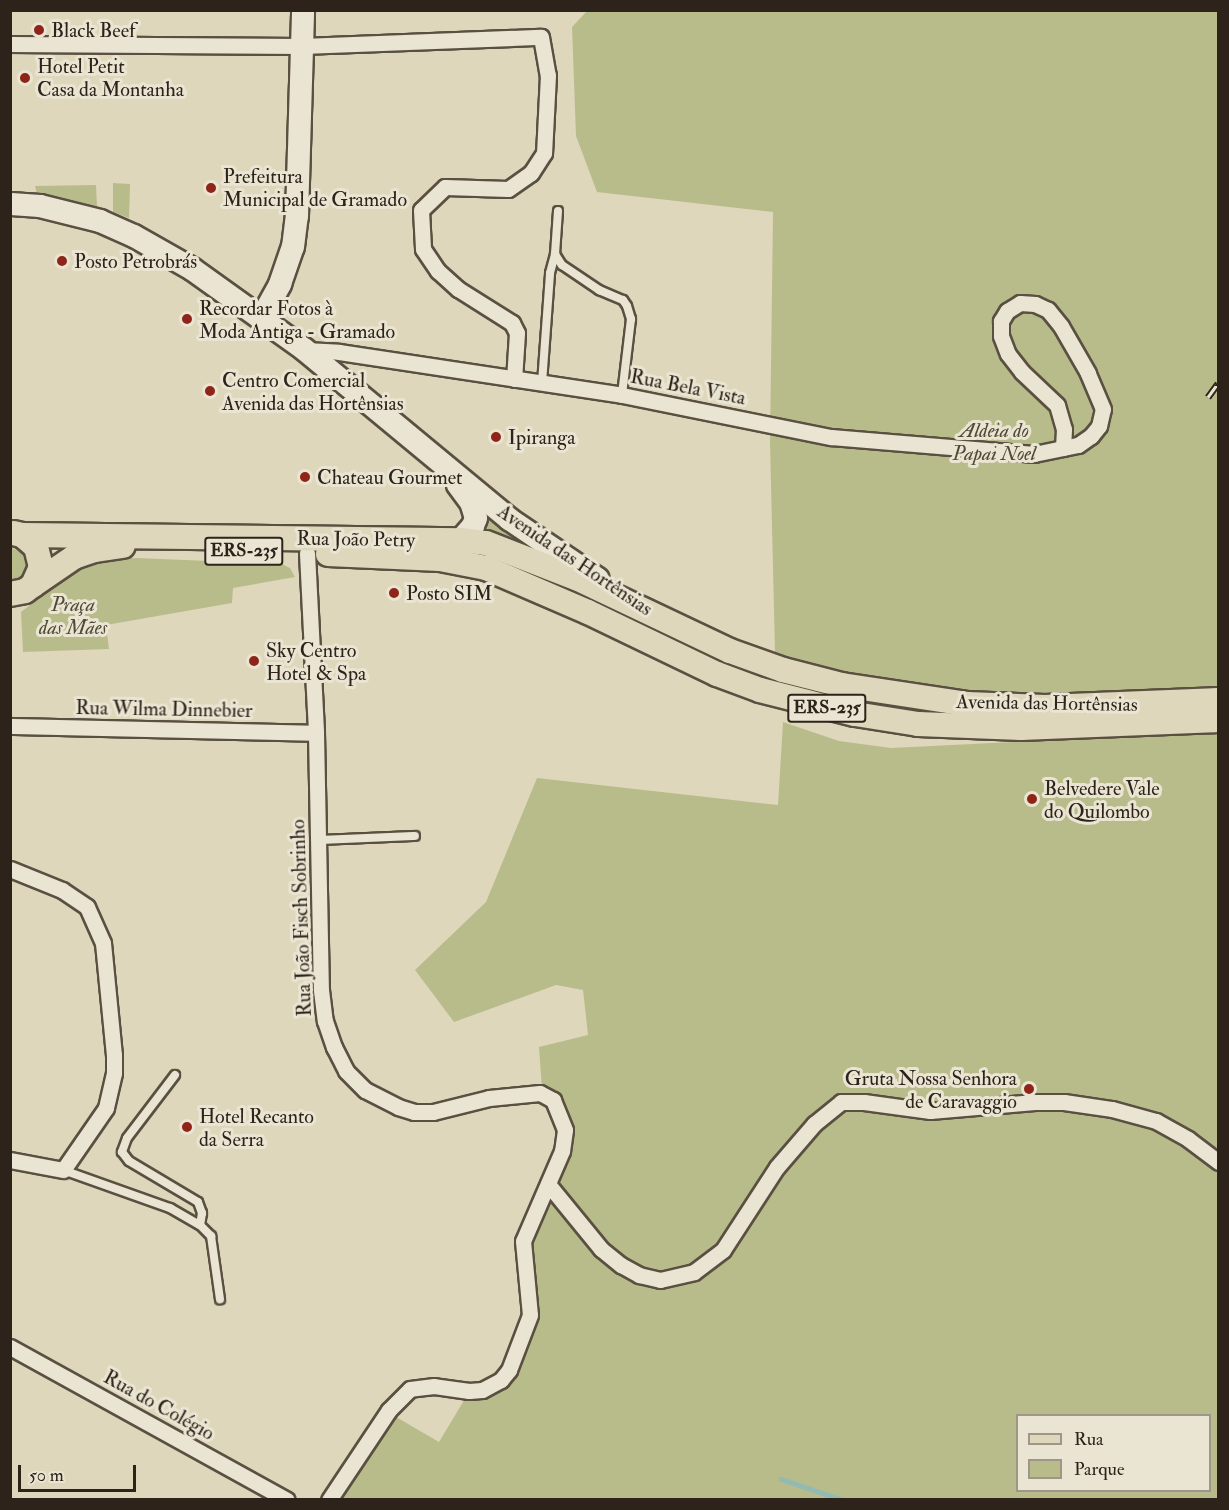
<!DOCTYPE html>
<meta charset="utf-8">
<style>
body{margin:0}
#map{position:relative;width:1229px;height:1510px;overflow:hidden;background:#dfd7bb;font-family:"IM FELL Double Pica",serif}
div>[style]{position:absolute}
.green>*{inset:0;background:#b8bc8b}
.stream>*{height:4.5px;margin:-2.25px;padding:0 2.25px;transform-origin:2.25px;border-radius:2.25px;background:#93bab1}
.roads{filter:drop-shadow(2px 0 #5a5042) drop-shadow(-2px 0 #5a5042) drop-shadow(0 2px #5a5042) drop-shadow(0 -2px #5a5042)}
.lane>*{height:8px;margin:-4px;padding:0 4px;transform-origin:4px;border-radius:4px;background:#eae5d3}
.street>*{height:15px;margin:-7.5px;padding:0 7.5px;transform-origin:7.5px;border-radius:7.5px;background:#eae5d3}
.secondary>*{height:22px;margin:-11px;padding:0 11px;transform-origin:11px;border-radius:11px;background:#eae5d3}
.primary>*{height:24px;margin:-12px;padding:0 12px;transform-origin:12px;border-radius:12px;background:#dfd7bb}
.rail>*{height:7px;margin-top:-3.5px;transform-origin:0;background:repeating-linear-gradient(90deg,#eae5d3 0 14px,#2d231a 0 28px);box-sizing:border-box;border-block:2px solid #2d231a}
.dots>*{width:16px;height:16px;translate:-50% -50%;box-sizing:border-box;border:3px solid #eae5d3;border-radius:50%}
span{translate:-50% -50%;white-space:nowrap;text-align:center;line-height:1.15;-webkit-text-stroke:6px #eae5d3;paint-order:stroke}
.shield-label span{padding:2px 4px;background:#eae5d3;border:2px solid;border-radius:4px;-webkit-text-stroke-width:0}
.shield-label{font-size:18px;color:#2d231a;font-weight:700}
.poi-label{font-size:20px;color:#2d231a}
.left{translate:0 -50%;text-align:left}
.right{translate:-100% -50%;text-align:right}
.street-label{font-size:20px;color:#2d231a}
.park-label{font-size:20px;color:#504936;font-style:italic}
.frame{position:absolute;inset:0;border:12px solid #2d231a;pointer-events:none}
.legend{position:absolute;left:1016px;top:1414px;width:195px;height:78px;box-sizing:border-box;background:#eae5d3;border:2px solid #9e9789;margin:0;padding:8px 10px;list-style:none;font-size:18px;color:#2d231a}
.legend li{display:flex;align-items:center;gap:12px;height:30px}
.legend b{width:30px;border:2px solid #9e9789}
.scale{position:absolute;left:18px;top:1465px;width:118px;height:27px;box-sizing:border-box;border:3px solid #2d231a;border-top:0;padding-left:8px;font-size:18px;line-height:21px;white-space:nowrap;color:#2d231a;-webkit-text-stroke:4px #eae5d3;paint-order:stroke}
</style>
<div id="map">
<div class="green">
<i style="clip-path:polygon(588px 10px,1218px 11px,1218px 686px,1062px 696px,1001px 695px,870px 678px,775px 653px,770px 442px,773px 212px,597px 192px,576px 136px,572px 27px)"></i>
<i style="clip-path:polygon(113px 183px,130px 184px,129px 218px,113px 212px)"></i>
<i style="clip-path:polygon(96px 185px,97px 207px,37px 194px,35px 186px)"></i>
<i style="clip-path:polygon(482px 508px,547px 555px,478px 531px)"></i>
<i style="clip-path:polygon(11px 547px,25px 555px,27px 566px,22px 576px,11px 581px)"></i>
<i style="clip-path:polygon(137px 558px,282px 564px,290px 568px,295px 577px,233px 588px,232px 603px,106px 625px,109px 649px,23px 652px,21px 612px,61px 581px,86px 567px,110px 559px)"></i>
<i style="clip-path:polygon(evenodd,783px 722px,839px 741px,891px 748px,1218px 732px,1218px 1499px,338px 1500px,391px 1414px,439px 1442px,466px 1397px,482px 1397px,498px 1393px,510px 1381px,538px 1322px,540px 1308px,528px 1246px,568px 1150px,542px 1089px,539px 1047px,588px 1035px,583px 990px,556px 985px,454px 1022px,415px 970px,486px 902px,537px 778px,778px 805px,783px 722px,1018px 1416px,1210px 1416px,1210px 1490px,1018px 1490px,1018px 1416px)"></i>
</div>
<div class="stream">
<i style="left:781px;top:1479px;width:65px;rotate:18.7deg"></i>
</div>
<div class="roads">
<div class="lane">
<i style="left:558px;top:211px;width:43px;rotate:94deg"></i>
<i style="left:555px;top:254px;width:13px;rotate:58deg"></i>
<i style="left:562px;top:265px;width:45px;rotate:34deg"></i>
<i style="left:599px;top:290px;width:26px;rotate:23deg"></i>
<i style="left:623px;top:300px;width:7px;rotate:56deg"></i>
<i style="left:627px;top:306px;width:14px;rotate:73deg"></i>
<i style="left:631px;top:319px;width:77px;rotate:96.8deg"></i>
<i style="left:542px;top:383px;width:110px;rotate:-85.8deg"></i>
<i style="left:550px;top:273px;width:20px;rotate:-75deg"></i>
<i style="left:318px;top:840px;width:97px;rotate:-2.4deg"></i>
<i style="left:175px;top:1075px;width:79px;rotate:127.3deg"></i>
<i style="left:127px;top:1138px;width:15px;rotate:110deg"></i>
<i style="left:122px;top:1152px;width:11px;rotate:52deg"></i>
<i style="left:129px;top:1161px;width:80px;rotate:30.7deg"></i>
<i style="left:198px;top:1202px;width:12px;rotate:70deg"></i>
<i style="left:202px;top:1213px;width:12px;rotate:99deg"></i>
<i style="left:63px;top:1170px;width:114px;rotate:19.6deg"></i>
<i style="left:170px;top:1208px;width:34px;rotate:30deg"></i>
<i style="left:200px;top:1225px;width:16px;rotate:45deg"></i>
<i style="left:211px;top:1236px;width:64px;rotate:81.9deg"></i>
</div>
<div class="street">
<i style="left:10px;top:44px;width:292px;rotate:0.4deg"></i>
<i style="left:302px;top:46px;width:239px;rotate:-2.2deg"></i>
<i style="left:541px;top:37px;width:39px;rotate:80deg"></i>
<i style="left:548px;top:75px;width:78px;rotate:92.9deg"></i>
<i style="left:544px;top:153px;width:24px;rotate:123deg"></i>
<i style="left:531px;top:173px;width:28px;rotate:145deg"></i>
<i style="left:508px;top:189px;width:63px;rotate:-178.2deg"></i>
<i style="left:445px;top:187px;width:33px;rotate:136deg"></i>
<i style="left:421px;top:210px;width:39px;rotate:87deg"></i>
<i style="left:423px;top:249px;width:27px;rotate:56deg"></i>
<i style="left:438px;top:271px;width:27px;rotate:42deg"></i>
<i style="left:458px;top:289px;width:64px;rotate:32.2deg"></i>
<i style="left:512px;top:323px;width:11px;rotate:63deg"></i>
<i style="left:517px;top:333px;width:46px;rotate:93.7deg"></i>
<i style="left:305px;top:350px;width:34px;rotate:3deg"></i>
<i style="left:339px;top:352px;width:286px;rotate:8.6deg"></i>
<i style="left:622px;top:395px;width:213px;rotate:11.4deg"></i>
<i style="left:831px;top:437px;width:204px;rotate:4.8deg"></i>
<i style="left:1034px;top:454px;width:45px;rotate:-11.6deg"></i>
<i style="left:1078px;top:445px;width:16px;rotate:-35deg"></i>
<i style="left:1091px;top:436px;width:13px;rotate:-51deg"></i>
<i style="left:1099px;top:426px;width:17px;rotate:-77deg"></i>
<i style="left:1103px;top:409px;width:39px;rotate:-113deg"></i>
<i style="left:1088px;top:373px;width:54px;rotate:-119.9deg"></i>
<i style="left:1061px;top:326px;width:21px;rotate:-129deg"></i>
<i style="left:1048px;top:310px;width:14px;rotate:-155deg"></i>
<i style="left:1035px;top:304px;width:15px;rotate:-176deg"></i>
<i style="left:1020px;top:303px;width:15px;rotate:148deg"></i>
<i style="left:1007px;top:311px;width:12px;rotate:121deg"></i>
<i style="left:1001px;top:321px;width:15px;rotate:90deg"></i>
<i style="left:1001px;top:336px;width:19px;rotate:69deg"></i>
<i style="left:1008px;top:354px;width:23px;rotate:52deg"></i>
<i style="left:1022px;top:372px;width:48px;rotate:43.3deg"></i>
<i style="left:1057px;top:405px;width:25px;rotate:74deg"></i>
<i style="left:1064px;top:429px;width:19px;rotate:93deg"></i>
<i style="left:307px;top:553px;width:180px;rotate:87.1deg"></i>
<i style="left:316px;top:733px;width:257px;rotate:88.9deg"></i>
<i style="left:321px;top:990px;width:31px;rotate:83deg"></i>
<i style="left:325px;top:1021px;width:28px;rotate:71deg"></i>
<i style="left:334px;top:1047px;width:27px;rotate:63deg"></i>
<i style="left:346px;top:1071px;width:27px;rotate:45deg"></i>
<i style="left:365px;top:1090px;width:37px;rotate:27deg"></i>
<i style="left:398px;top:1107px;width:17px;rotate:17deg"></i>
<i style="left:414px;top:1112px;width:19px"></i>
<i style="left:433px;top:1112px;width:58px;rotate:-14deg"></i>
<i style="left:489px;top:1098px;width:51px;rotate:-5.6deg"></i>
<i style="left:540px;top:1093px;width:15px;rotate:28deg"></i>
<i style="left:553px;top:1100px;width:32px;rotate:68deg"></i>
<i style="left:565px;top:1130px;width:21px;rotate:98deg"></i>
<i style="left:562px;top:1151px;width:98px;rotate:113.4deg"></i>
<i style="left:523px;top:1241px;width:74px;rotate:84.6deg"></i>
<i style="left:530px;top:1315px;width:59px;rotate:110.9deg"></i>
<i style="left:509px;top:1370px;width:13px;rotate:129deg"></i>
<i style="left:501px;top:1380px;width:21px;rotate:152deg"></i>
<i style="left:482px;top:1390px;width:13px;rotate:176deg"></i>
<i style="left:469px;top:1391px;width:35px;rotate:-172deg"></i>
<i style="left:434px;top:1386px;width:24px;rotate:173deg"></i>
<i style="left:410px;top:1389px;width:30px;rotate:135deg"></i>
<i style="left:389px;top:1410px;width:108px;rotate:123.7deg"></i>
<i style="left:10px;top:726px;width:306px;rotate:1.3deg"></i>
<i style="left:10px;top:869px;width:56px;rotate:22deg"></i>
<i style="left:62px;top:890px;width:30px;rotate:34deg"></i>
<i style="left:87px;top:907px;width:39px;rotate:66deg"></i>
<i style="left:103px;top:943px;width:113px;rotate:84.4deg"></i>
<i style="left:114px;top:1055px;width:18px;rotate:90deg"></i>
<i style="left:114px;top:1073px;width:36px;rotate:103deg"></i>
<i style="left:106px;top:1108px;width:75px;rotate:124.7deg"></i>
<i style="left:63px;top:1170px;width:54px;rotate:-169.3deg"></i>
<i style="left:548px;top:1184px;width:84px;rotate:50.8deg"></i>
<i style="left:601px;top:1249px;width:26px;rotate:39deg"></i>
<i style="left:621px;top:1265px;width:21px;rotate:29deg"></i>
<i style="left:639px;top:1275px;width:22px;rotate:13deg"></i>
<i style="left:660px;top:1280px;width:35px;rotate:-13deg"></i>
<i style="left:694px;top:1272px;width:36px;rotate:-37deg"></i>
<i style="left:723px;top:1250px;width:99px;rotate:-57deg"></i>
<i style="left:777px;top:1167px;width:57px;rotate:-49.3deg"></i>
<i style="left:814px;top:1124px;width:35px;rotate:-39deg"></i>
<i style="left:841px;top:1102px;width:23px"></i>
<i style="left:864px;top:1102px;width:67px;rotate:7.8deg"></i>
<i style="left:930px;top:1111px;width:105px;rotate:-4.9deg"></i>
<i style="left:1035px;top:1102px;width:29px"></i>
<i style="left:1064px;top:1102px;width:49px;rotate:8.3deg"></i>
<i style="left:1112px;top:1109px;width:46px;rotate:15.3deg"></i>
<i style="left:1156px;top:1121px;width:37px;rotate:29deg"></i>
<i style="left:1188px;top:1139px;width:38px;rotate:37deg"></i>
<i style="left:10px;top:1347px;width:316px;rotate:28.9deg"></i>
</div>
<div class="secondary">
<i style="left:11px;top:204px;width:29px;rotate:4deg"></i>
<i style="left:40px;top:206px;width:62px;rotate:14deg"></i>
<i style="left:100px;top:221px;width:37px;rotate:24deg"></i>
<i style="left:134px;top:236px;width:67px;rotate:29.6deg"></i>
<i style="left:192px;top:269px;width:139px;rotate:35.6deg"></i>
<i style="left:305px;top:350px;width:265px;rotate:39.6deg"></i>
<i style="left:509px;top:519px;width:107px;rotate:34deg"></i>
<i style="left:262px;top:317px;width:38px;rotate:-61deg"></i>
<i style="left:280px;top:284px;width:39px;rotate:-71deg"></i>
<i style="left:293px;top:247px;width:31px;rotate:-83deg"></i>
<i style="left:297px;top:216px;width:206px;rotate:-88.3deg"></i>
<i style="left:458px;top:485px;width:21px;rotate:53deg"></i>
<i style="left:471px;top:502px;width:17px;rotate:73deg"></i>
<i style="left:476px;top:518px;width:9px;rotate:111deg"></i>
<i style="left:473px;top:526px;width:18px;rotate:131deg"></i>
</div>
<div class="primary">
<i style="left:22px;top:535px;width:439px;rotate:0.7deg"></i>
<i style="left:461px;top:540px;width:25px;rotate:7deg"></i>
<i style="left:486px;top:543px;width:97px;rotate:21.3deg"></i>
<i style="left:576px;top:578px;width:170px;rotate:25.4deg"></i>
<i style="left:730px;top:651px;width:56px;rotate:19.7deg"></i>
<i style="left:783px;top:670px;width:61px;rotate:14.3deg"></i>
<i style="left:842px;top:685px;width:126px;rotate:8.6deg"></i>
<i style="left:967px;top:704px;width:78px;rotate:2.2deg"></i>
<i style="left:1045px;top:707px;width:173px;rotate:-2.3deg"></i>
<i style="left:328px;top:554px;width:112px;rotate:2.6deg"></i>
<i style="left:440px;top:559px;width:47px;rotate:11.1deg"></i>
<i style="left:486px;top:568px;width:111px;rotate:23.3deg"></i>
<i style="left:588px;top:612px;width:143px;rotate:25.7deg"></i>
<i style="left:717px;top:674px;width:46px;rotate:20.4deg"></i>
<i style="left:760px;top:690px;width:98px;rotate:14.2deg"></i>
<i style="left:855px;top:714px;width:64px;rotate:9deg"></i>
<i style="left:918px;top:724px;width:103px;rotate:2.2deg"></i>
<i style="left:1021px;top:728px;width:197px;rotate:-2.3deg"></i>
<i style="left:33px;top:585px;width:50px;rotate:-34.3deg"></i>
<i style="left:74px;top:557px;width:21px;rotate:-19deg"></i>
<i style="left:94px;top:550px;width:29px;rotate:-8deg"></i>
<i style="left:10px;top:594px;width:15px;rotate:-11deg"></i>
<i style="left:25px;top:591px;width:10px;rotate:-37deg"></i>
<i style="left:33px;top:585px;width:20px;rotate:-66deg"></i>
<i style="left:41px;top:567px;width:21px;rotate:-104deg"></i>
<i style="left:36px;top:547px;width:18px;rotate:-139deg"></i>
<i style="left:22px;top:535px;width:9px;rotate:-167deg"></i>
</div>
</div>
<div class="rail">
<i style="left:1208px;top:397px;width:17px;rotate:-54deg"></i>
</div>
<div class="dots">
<i style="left:39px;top:30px;background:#8f2418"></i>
<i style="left:25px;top:78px;background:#8f2418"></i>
<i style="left:211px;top:188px;background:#8f2418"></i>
<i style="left:62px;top:261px;background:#8f2418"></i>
<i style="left:187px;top:319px;background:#8f2418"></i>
<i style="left:210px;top:391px;background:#8f2418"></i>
<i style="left:496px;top:437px;background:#8f2418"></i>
<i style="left:305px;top:477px;background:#8f2418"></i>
<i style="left:394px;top:593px;background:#8f2418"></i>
<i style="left:254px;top:661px;background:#8f2418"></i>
<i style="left:1032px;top:799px;background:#8f2418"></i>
<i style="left:1029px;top:1089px;background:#8f2418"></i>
<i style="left:187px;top:1127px;background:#8f2418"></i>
</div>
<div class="shield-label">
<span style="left:244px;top:551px">ERS-235</span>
<span style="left:827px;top:708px">ERS-235</span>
</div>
<div class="poi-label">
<span class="left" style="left:51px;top:30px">Black Beef</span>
<span class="left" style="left:37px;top:78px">Hotel Petit<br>Casa da Montanha</span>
<span class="left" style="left:223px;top:188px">Prefeitura<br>Municipal de Gramado</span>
<span class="left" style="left:74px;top:261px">Posto Petrobrás</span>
<span class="left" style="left:199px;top:320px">Recordar Fotos à<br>Moda Antiga - Gramado</span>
<span class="left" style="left:222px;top:392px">Centro Comercial<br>Avenida das Hortênsias</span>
<span class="left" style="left:508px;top:437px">Ipiranga</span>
<span class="left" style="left:317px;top:477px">Chateau Gourmet</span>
<span class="left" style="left:406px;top:593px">Posto SIM</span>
<span class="left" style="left:266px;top:662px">Sky Centro<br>Hotel &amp; Spa</span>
<span class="left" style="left:1044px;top:800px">Belvedere Vale<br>do Quilombo</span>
<span class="right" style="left:1017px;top:1090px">Gruta Nossa Senhora<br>de Caravaggio</span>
<span class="left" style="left:199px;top:1128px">Hotel Recanto<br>da Serra</span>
</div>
<div class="street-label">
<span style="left:688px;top:387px;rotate:11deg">Rua Bela Vista</span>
<span style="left:356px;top:539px;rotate:1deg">Rua João Petry</span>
<span style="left:575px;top:560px;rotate:34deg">Avenida das Hortênsias</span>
<span style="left:1047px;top:703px;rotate:1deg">Avenida das Hortênsias</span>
<span style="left:164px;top:709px;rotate:1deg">Rua Wilma Dinnebier</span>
<span style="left:301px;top:918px;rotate:-92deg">Rua João Fisch Sobrinho</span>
<span style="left:159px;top:1405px;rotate:29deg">Rua do Colégio</span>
</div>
<div class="park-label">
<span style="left:994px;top:442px">Aldeia do<br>Papai Noel</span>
<span style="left:73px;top:616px">Praça<br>das Mães</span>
</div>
<div class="frame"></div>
<ul class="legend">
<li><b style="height:8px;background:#dfd7bb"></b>Rua</li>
<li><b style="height:16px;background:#b8bc8b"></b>Parque</li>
</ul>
<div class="scale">50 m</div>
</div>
